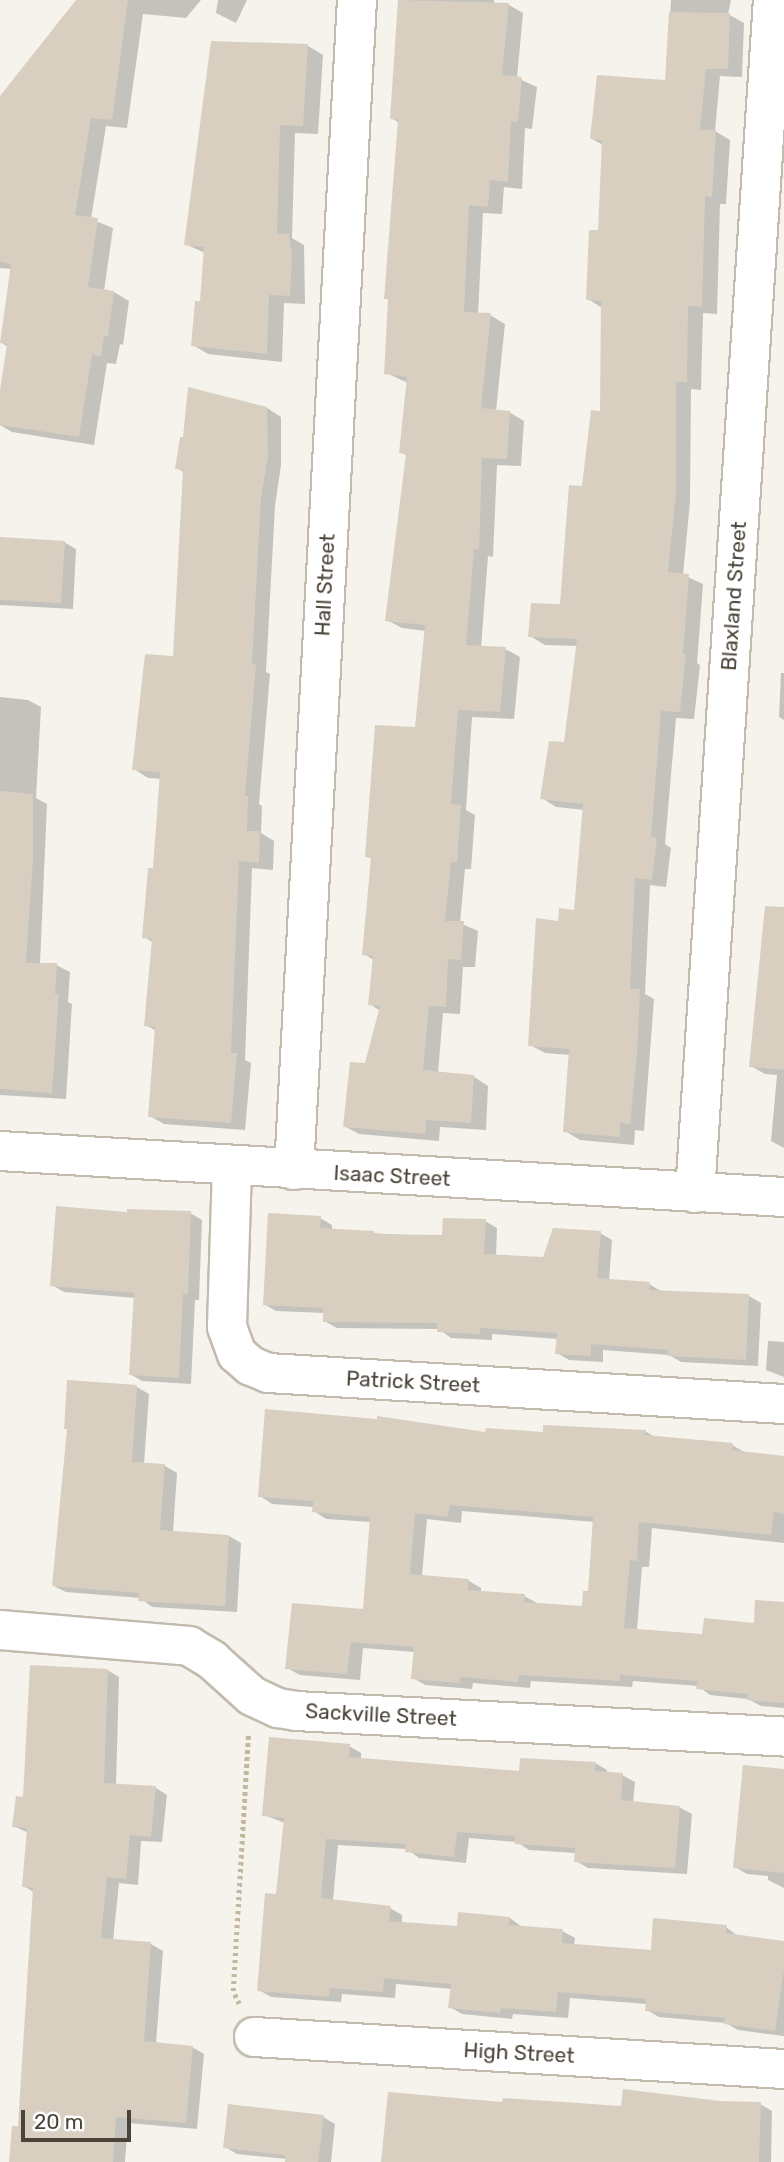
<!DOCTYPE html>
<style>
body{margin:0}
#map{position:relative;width:784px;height:2162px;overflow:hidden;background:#f6f3ec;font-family:Rubik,sans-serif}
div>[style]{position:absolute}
.shadow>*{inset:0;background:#0003}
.building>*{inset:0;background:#d8cfc1}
.path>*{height:4.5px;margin-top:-2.25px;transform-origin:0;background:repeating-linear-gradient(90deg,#c4b79f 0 3.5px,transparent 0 7px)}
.roads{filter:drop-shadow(2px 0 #c2bbae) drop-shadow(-2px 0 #c2bbae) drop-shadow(0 2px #c2bbae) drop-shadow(0 -2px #c2bbae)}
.minor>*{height:38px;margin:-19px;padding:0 19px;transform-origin:19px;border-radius:19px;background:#fff}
span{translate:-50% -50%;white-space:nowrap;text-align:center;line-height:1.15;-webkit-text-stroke:6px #fff;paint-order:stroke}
.street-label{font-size:21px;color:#4b4439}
.scale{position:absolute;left:21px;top:2110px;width:110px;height:32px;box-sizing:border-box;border:4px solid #4b4439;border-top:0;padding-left:9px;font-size:21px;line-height:24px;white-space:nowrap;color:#4b4439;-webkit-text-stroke:5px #fff;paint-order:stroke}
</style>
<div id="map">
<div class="shadow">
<i style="clip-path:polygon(78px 0,201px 0,186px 18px,143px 14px,127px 128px,106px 126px,91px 219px,113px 228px,104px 291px,114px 292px,129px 301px,123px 345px,120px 344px,116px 364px,107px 363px,94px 445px,12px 432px,0 425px,0 402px,8px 347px,2px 343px,12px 269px,0 268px,0 99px)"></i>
<i style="clip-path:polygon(218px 0,247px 0,236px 23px,216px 13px)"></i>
<i style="clip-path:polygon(400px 0,494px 0,494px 3px,509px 5px,523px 13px,517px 78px,537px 87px,532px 129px,525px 128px,522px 189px,504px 187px,502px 214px,483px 213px,478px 315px,490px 315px,505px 324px,496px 411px,509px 412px,524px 421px,521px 466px,497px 465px,493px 557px,488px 556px,481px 648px,505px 649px,520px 657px,514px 719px,472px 717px,466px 810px,475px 815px,471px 869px,465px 869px,460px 923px,478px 931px,475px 967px,463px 967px,460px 1014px,443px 1013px,438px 1073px,474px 1077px,488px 1086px,486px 1130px,440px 1127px,439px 1141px,359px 1134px,344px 1126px,366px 1065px,380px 1011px,370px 1004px,374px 960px,364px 954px,373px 860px,367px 856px,417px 729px,426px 631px,402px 628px,387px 620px,407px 456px,401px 452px,408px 383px,386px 373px,390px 301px,386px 298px,399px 123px,392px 118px)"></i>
<i style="clip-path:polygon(671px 0,731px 0,728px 14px,744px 23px,742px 77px,720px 76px,715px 131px,730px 140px,726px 204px,720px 204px,717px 314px,703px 313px,701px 390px,691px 389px,690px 502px,683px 575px,703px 584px,697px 663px,700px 665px,694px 719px,676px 718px,665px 844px,671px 848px,666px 887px,650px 885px,645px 994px,654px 999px,644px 1131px,635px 1130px,634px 1145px,580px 1140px,565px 1131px,570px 1055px,545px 1053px,530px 1045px,560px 923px,576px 912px,585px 810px,556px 807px,542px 798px,566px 744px,578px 646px,545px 645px,530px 636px,562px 606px,601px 413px,602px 308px,588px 299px,600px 232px,603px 145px,592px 139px,667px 82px)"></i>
<i style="clip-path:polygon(308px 46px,323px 55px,318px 134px,295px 133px,292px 238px,304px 245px,305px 304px,284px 303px,282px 362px,208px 354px,193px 345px,202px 303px,205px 253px,185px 244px)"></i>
<i style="clip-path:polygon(267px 408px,281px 417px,281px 465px,275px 506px,266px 672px,270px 674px,259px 804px,262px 806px,261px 833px,274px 841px,273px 870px,252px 868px,245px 1060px,251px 1063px,245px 1130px,164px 1124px,150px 1116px,156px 1031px,146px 1025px,154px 943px,144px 937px,154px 870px,162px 779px,148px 778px,134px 769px,175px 658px,185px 473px,177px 468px)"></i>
<i style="clip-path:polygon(0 539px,64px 542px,76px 549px,73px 609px,0 605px)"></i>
<i style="clip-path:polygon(781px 673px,784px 673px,784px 720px,779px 717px)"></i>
<i style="clip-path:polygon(0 697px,28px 700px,41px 707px,36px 798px,47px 804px,40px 964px,56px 965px,70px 972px,68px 1002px,72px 1004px,66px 1099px,0 1095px)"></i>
<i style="clip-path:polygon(784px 915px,784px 1148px,771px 1141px,777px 1075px,765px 1074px,751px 1066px)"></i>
<i style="clip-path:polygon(190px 1213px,202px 1220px,199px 1300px,195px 1300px,191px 1384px,142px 1381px,130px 1374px,135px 1298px,64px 1292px,52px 1285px,129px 1214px)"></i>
<i style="clip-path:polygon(320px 1218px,332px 1225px,332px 1231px,443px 1237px,485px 1221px,497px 1228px,496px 1257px,544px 1259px,600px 1233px,612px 1240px,609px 1281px,649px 1284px,661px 1291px,749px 1296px,761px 1303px,758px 1366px,681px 1362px,669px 1355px,603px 1350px,603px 1362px,569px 1360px,557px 1353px,558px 1339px,492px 1334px,492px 1340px,451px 1338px,439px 1329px,337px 1328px,324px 1321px,325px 1313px,276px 1311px,264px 1304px)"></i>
<i style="clip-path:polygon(768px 1341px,784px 1342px,784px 1377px,766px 1370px)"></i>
<i style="clip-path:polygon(137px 1387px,149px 1394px,144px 1464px,165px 1466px,177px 1473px,173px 1533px,229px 1536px,241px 1543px,237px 1612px,152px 1607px,140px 1598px,66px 1592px,54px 1586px)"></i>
<i style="clip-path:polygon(evenodd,645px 1431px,656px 1438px,732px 1445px,746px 1453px,784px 1457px,784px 1543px,652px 1528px,649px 1567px,642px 1567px,637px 1630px,703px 1636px,755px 1625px,784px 1604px,784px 1708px,761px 1706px,748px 1699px,710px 1695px,698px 1686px,633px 1681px,632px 1687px,531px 1681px,530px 1688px,473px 1683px,472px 1689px,425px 1685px,413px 1678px,415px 1652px,363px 1648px,360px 1680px,300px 1675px,287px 1668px,364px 1611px,371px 1522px,326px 1519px,314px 1511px,314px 1507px,272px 1504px,260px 1496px,487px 1434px,645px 1431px,462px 1511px,595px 1522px,590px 1593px,584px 1608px,537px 1603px,524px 1596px,481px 1593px,481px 1588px,469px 1581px,422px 1576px,427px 1519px,461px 1523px,462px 1511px)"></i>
<i style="clip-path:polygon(107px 1670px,119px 1677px,116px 1786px,156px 1788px,167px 1795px,162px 1842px,141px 1841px,138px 1885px,119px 1883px,113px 1941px,151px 1944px,163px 1951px,156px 2044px,192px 2047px,204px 2054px,197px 2129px,128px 2123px,125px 2162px,11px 2162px,19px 2128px,35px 1893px,24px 1886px,29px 1833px,13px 1826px,25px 1799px)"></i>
<i style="clip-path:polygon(349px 1746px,361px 1753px,361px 1760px,521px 1773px,595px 1763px,607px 1770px,607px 1774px,622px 1775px,635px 1782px,633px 1803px,679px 1807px,692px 1814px,687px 1874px,588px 1868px,576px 1861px,576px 1853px,529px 1850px,517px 1842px,469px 1838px,466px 1863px,419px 1858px,407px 1849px,338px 1845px,333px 1901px,390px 1908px,402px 1915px,402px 1923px,459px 1928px,510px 1918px,522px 1927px,562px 1931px,575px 1938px,574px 1946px,652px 1952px,726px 1927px,738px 1936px,784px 1943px,784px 2036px,738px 2030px,726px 2023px,659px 2017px,647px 2010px,647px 2004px,570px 1998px,568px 2018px,513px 2014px,512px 2019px,462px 2014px,450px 2007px,452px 1989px,396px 1984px,395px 1998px,342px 1994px,341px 2002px,271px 1997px,259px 1990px,277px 1896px,285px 1823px,264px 1815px)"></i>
<i style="clip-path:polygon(784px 1771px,784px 1888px,768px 1880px,768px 1876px,747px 1874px,735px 1867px)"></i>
<i style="clip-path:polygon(720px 2103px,760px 2104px,772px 2111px,771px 2162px,383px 2162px,504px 2104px,623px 2107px)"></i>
<i style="clip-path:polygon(323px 2117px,335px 2124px,331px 2162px,286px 2162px,287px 2159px,237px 2154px,225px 2147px)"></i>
</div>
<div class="building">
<i style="clip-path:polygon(76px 0,128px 0,112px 120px,91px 118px,75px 215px,98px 218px,88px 287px,114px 291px,108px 337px,104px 336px,101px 356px,92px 355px,79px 437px,0 425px,0 390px,7px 344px,0 343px,11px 264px,0 262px,0 96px)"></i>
<i style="clip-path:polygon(398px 0,509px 3px,502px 75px,522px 77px,518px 122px,511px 121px,508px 182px,490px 180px,488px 207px,469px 205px,464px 312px,491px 313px,481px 408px,510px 411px,507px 459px,482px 458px,479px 550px,474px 549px,466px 645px,506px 647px,500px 712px,458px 710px,451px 804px,461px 805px,457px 862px,451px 862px,445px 921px,464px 921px,461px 960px,448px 959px,446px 1007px,429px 1006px,423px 1070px,474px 1075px,471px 1123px,426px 1120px,425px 1134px,343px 1127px,350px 1062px,365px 1063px,380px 1006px,368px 1005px,373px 956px,362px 955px,371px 858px,365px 857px,375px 725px,415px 727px,425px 625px,385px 621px,406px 454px,399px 453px,407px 377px,384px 374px,388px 299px,384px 299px,398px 120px,390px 119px)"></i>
<i style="clip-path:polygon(669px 12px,730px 13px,728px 69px,706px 69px,700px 130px,716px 130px,712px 197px,705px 196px,702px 307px,688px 306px,687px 382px,676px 382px,676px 493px,668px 572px,689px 574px,683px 654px,686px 654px,680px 712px,661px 711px,651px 837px,657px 838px,652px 880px,635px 878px,630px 989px,640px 989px,637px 1054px,630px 1124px,620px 1123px,620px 1137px,563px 1132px,569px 1049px,528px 1046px,536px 918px,558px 921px,559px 908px,574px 910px,583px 804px,540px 799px,549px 741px,564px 742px,577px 639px,528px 637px,531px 603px,560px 604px,569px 485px,582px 486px,591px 410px,600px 411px,601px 301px,586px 300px,589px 230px,598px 230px,602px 140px,590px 139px,597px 75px,665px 80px)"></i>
<i style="clip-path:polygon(211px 41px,308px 44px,303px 126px,280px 125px,277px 234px,289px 234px,292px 255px,290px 296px,269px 295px,267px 354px,191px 346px,195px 301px,200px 301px,204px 247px,184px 245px)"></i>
<i style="clip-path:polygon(188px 387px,267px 407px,268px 456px,261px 498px,252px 664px,256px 664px,245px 796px,248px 796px,247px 831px,260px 831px,259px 863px,239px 861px,231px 1053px,237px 1053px,231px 1123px,148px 1117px,155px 1027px,144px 1026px,152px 939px,142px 938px,148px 868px,153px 868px,160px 772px,132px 770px,145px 654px,173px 656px,183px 470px,175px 469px,180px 437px,183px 437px)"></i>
<i style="clip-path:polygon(0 537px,65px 541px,61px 603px,0 600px)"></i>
<i style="clip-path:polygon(0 791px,33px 794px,33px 858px,26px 963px,57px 963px,55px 994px,59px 994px,52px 1093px,0 1089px)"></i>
<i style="clip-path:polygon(765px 906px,784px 907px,784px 1070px,749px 1067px)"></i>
<i style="clip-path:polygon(56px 1206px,127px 1212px,127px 1209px,191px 1211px,188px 1294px,183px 1294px,179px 1378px,129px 1375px,134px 1293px,50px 1286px)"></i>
<i style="clip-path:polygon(268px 1213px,321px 1216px,320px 1228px,374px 1231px,374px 1234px,442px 1235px,443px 1218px,486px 1219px,484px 1254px,543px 1257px,553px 1228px,601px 1231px,597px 1278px,650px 1282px,649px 1290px,749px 1294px,746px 1360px,667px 1356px,668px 1350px,591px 1344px,591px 1356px,555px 1354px,557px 1333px,480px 1328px,480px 1334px,437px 1332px,437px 1323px,323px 1322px,323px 1308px,263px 1305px)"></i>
<i style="clip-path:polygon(67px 1380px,137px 1385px,132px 1462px,165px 1464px,160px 1530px,229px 1535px,225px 1606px,138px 1601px,139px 1593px,52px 1586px,67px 1429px,64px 1429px)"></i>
<i style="clip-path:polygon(evenodd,265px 1409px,377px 1419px,377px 1416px,485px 1432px,486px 1428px,543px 1432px,543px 1425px,646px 1430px,645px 1435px,733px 1443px,732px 1450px,784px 1456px,784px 1514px,774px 1512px,771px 1535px,639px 1522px,637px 1561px,630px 1560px,624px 1628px,702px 1634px,704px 1618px,754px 1623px,755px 1600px,784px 1602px,784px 1703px,747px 1700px,748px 1694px,696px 1689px,697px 1681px,620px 1675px,620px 1681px,519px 1675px,518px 1682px,460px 1677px,460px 1683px,411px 1679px,414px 1647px,351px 1642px,347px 1674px,285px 1669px,292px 1603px,363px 1609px,370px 1517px,312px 1512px,313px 1501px,258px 1497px,265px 1409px,450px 1505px,593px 1517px,588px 1591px,583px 1591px,582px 1606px,524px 1602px,525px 1594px,468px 1590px,469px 1579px,410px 1574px,415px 1513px,448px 1517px,450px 1505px)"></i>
<i style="clip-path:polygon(30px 1665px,108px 1669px,104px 1783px,156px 1786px,151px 1837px,130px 1835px,126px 1879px,107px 1877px,101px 1938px,151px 1942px,144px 2041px,193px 2046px,186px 2123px,116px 2117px,113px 2162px,9px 2162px,12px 2126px,18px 2126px,33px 1888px,22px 1887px,27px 1828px,12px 1827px,16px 1796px,23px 1797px)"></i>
<i style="clip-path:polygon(269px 1737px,350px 1744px,349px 1757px,519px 1771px,520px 1758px,596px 1762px,595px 1771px,623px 1773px,621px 1800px,680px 1806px,675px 1868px,574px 1862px,575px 1848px,515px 1844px,515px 1836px,457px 1832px,454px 1857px,405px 1852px,406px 1844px,326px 1839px,321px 1898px,391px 1906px,389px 1921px,457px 1926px,458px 1912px,510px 1917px,509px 1925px,563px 1929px,562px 1943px,651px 1950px,653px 1918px,727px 1925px,726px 1933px,784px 1941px,784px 1969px,775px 2031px,724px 2024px,725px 2018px,645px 2011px,646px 1999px,558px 1992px,556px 2012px,501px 2008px,500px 2013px,448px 2008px,451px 1984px,384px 1978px,383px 1992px,330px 1988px,329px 1997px,257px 1991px,265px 1893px,276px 1894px,284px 1818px,262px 1816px)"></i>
<i style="clip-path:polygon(743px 1765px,784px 1769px,784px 1873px,733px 1868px)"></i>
<i style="clip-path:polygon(623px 2089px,720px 2101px,761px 2102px,759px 2162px,381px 2162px,388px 2092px,502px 2102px,503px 2098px,621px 2106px)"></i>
<i style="clip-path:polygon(228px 2104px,324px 2115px,318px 2162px,285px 2162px,285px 2155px,223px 2148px)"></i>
</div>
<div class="path">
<i style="left:239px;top:2004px;width:14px;rotate:-115deg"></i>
<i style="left:233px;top:1991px;width:256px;rotate:-86.6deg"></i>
</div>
<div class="roads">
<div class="minor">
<i style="left:0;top:1151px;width:785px;rotate:3.36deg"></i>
<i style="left:232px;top:1167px;width:160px;rotate:91.8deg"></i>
<i style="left:227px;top:1327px;width:29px;rotate:70deg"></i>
<i style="left:237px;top:1354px;width:18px;rotate:41deg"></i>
<i style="left:251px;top:1366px;width:18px;rotate:22deg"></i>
<i style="left:268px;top:1373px;width:517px;rotate:3.44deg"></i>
<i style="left:294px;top:1170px;width:1172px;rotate:-86.92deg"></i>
<i style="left:695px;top:1193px;width:1196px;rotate:-86.26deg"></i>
<i style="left:0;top:1630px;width:190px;rotate:4.8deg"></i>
<i style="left:189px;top:1646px;width:27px;rotate:31deg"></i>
<i style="left:212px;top:1660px;width:54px;rotate:42deg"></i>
<i style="left:252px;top:1696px;width:29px;rotate:25deg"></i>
<i style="left:278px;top:1708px;width:18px;rotate:9deg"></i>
<i style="left:296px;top:1711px;width:489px;rotate:3deg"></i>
<i style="left:254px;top:2037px;width:531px;rotate:3.46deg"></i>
</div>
</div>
<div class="street-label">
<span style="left:325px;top:585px;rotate:-87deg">Hall Street</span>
<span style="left:734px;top:596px;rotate:-86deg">Blaxland Street</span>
<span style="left:392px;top:1176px;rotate:3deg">Isaac Street</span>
<span style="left:413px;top:1382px;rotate:3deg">Patrick Street</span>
<span style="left:381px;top:1715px;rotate:3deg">Sackville Street</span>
<span style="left:519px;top:2053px;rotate:3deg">High Street</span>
</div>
<div class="scale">20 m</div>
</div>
